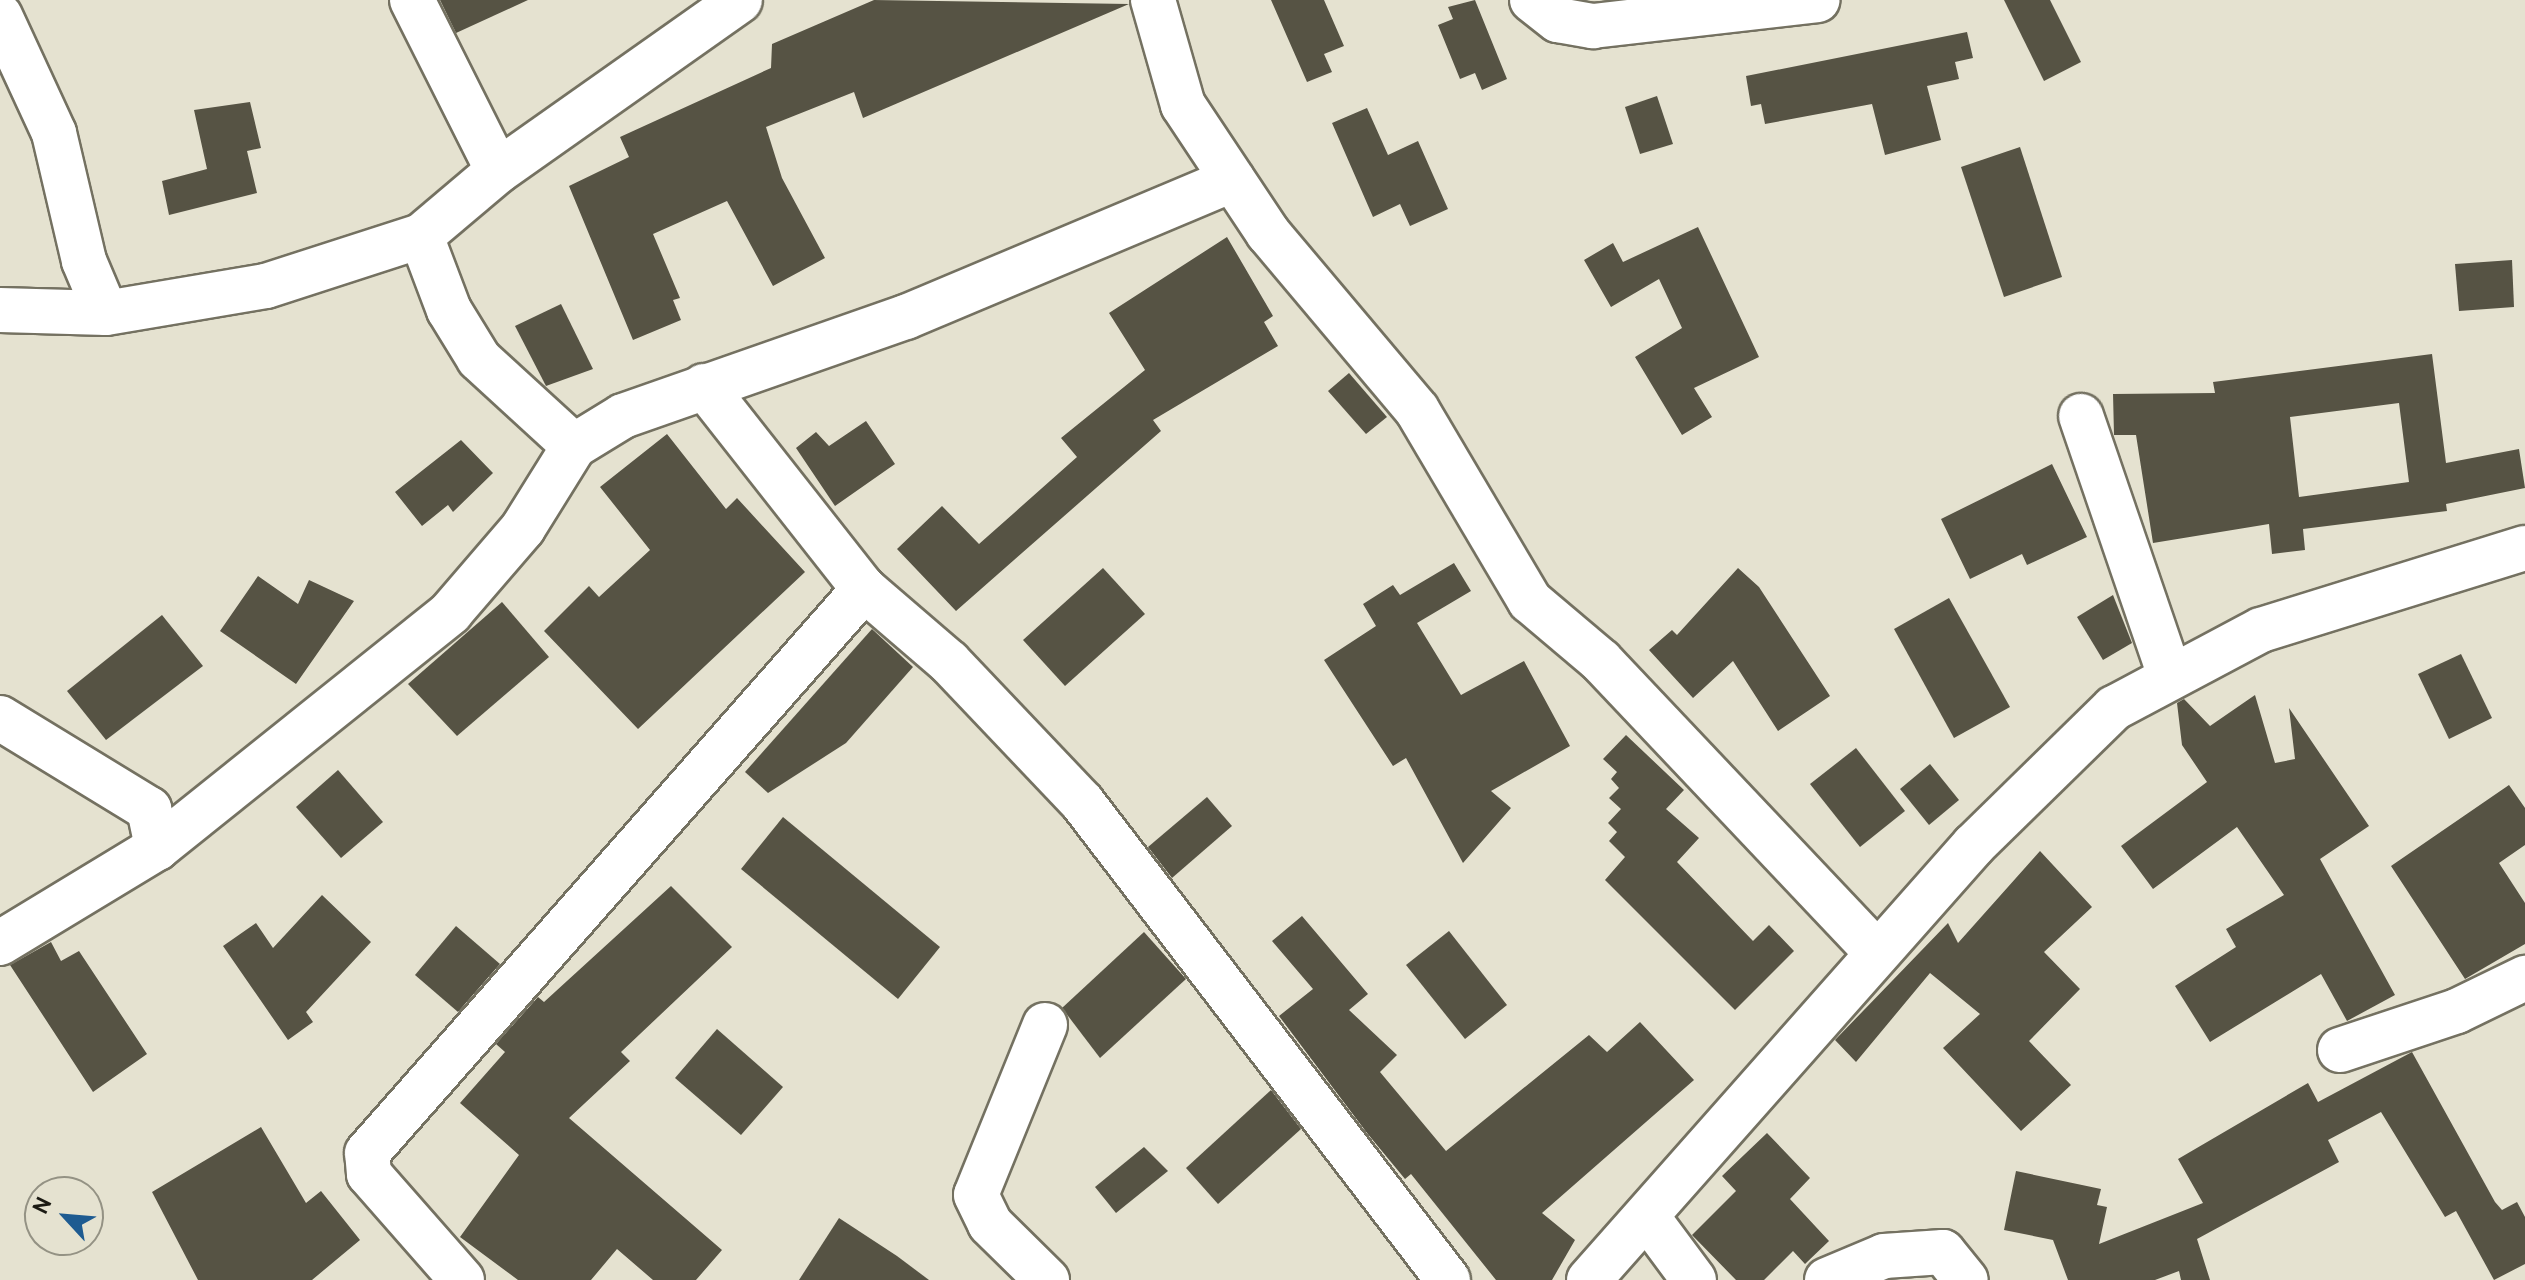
<!DOCTYPE html>
<style>
body{margin:0}
#map{position:relative;width:2525px;height:1280px;overflow:hidden;background:#e5e2d0;font-family:Overpass,sans-serif}
div>[style]{position:absolute}
.building>*{inset:0;background:#565344}
.roads{filter:drop-shadow(2px 0 #747161) drop-shadow(-2px 0 #747161) drop-shadow(0 2px #747161) drop-shadow(0 -2px #747161)}
.minor>*{height:44px;margin:-22px;padding:0 22px;transform-origin:22px;border-radius:22px;background:#fff}
span{translate:-50% -50%;white-space:nowrap;text-align:center;line-height:1.15;-webkit-text-stroke:8px #e5e2d0;paint-order:stroke}
.north{position:absolute;left:24px;top:1176px;width:80px;height:80px;box-sizing:border-box;background:#e5e2d0;border:2px solid #949284;border-radius:50%;rotate:296deg;font-size:22px;font-weight:700;line-height:32px;text-align:center;color:#1b1a13}
.north::after{content:'';display:block;margin:auto;width:28px;height:36px;background:#1e5b91;clip-path:polygon(50% 0,100% 100%,50% 72%,0 100%)}
</style>
<div id="map">
<div class="building">
<i style="clip-path:polygon(440px 0,528px 0,456px 33px)"></i>
<i style="clip-path:polygon(874px 0,1129px 4px,863px 118px,854px 92px,766px 127px,782px 178px,825px 258px,773px 286px,727px 201px,653px 234px,680px 298px,673px 300px,681px 320px,633px 340px,569px 186px,629px 157px,620px 137px,771px 68px,772px 44px)"></i>
<i style="clip-path:polygon(1271px 0,1324px 0,1344px 46px,1324px 54px,1332px 72px,1307px 82px)"></i>
<i style="clip-path:polygon(1475px 0,1507px 79px,1482px 90px,1475px 73px,1460px 79px,1438px 25px,1453px 19px,1448px 7px)"></i>
<i style="clip-path:polygon(2004px 0,2050px 0,2081px 62px,2044px 81px)"></i>
<i style="clip-path:polygon(1967px 32px,1973px 58px,1955px 62px,1959px 79px,1927px 86px,1941px 140px,1885px 155px,1872px 104px,1765px 124px,1761px 104px,1751px 106px,1746px 76px)"></i>
<i style="clip-path:polygon(1657px 96px,1673px 144px,1640px 154px,1625px 107px)"></i>
<i style="clip-path:polygon(250px 102px,261px 148px,247px 151px,257px 193px,169px 215px,162px 181px,207px 169px,194px 110px)"></i>
<i style="clip-path:polygon(1367px 108px,1388px 155px,1418px 141px,1448px 209px,1410px 226px,1400px 204px,1373px 217px,1332px 123px)"></i>
<i style="clip-path:polygon(2020px 147px,2062px 277px,2004px 297px,1961px 167px)"></i>
<i style="clip-path:polygon(1698px 227px,1759px 357px,1694px 388px,1712px 417px,1682px 435px,1635px 357px,1682px 328px,1659px 279px,1611px 307px,1584px 260px,1613px 243px,1623px 262px)"></i>
<i style="clip-path:polygon(1227px 237px,1273px 316px,1264px 322px,1278px 346px,1153px 420px,1161px 431px,956px 611px,897px 549px,942px 506px,979px 544px,1077px 457px,1061px 438px,1145px 370px,1109px 313px)"></i>
<i style="clip-path:polygon(2512px 260px,2514px 307px,2459px 311px,2455px 264px)"></i>
<i style="clip-path:polygon(561px 304px,593px 369px,546px 386px,515px 326px)"></i>
<i style="clip-path:polygon(evenodd,2432px 354px,2446px 463px,2519px 449px,2525px 488px,2446px 504px,2447px 511px,2303px 529px,2305px 550px,2272px 554px,2269px 524px,2153px 543px,2136px 435px,2114px 435px,2113px 394px,2215px 393px,2213px 382px,2432px 354px,2399px 403px,2409px 482px,2299px 497px,2290px 417px,2399px 403px)"></i>
<i style="clip-path:polygon(1349px 373px,1387px 417px,1366px 434px,1328px 391px)"></i>
<i style="clip-path:polygon(866px 421px,895px 464px,835px 506px,796px 448px,816px 432px,829px 446px)"></i>
<i style="clip-path:polygon(667px 434px,726px 509px,737px 498px,805px 572px,638px 729px,544px 631px,589px 586px,599px 597px,650px 550px,600px 487px)"></i>
<i style="clip-path:polygon(461px 440px,493px 473px,453px 512px,448px 505px,422px 526px,395px 492px)"></i>
<i style="clip-path:polygon(2052px 464px,2087px 537px,2027px 565px,2022px 554px,1970px 579px,1941px 519px)"></i>
<i style="clip-path:polygon(1454px 563px,1471px 591px,1417px 623px,1461px 695px,1524px 661px,1570px 746px,1491px 791px,1511px 808px,1463px 863px,1406px 758px,1393px 766px,1324px 660px,1376px 626px,1363px 604px,1393px 585px,1400px 595px)"></i>
<i style="clip-path:polygon(1103px 568px,1145px 614px,1065px 686px,1023px 640px)"></i>
<i style="clip-path:polygon(1738px 568px,1759px 587px,1830px 696px,1778px 731px,1733px 661px,1693px 698px,1649px 650px,1672px 630px,1677px 635px)"></i>
<i style="clip-path:polygon(258px 576px,298px 604px,309px 580px,354px 601px,296px 684px,220px 631px)"></i>
<i style="clip-path:polygon(2113px 595px,2132px 643px,2103px 660px,2077px 617px)"></i>
<i style="clip-path:polygon(1949px 598px,2010px 707px,1954px 738px,1894px 629px)"></i>
<i style="clip-path:polygon(502px 602px,549px 657px,457px 736px,408px 684px)"></i>
<i style="clip-path:polygon(162px 615px,203px 666px,106px 740px,67px 691px)"></i>
<i style="clip-path:polygon(872px 629px,913px 667px,846px 743px,768px 793px,745px 772px)"></i>
<i style="clip-path:polygon(2461px 654px,2492px 718px,2449px 739px,2418px 674px)"></i>
<i style="clip-path:polygon(2255px 695px,2275px 763px,2295px 759px,2289px 708px,2369px 826px,2320px 859px,2395px 995px,2347px 1021px,2321px 974px,2210px 1042px,2175px 986px,2236px 947px,2226px 929px,2284px 895px,2237px 827px,2153px 889px,2121px 846px,2207px 782px,2182px 745px,2177px 703px,2184px 699px,2210px 726px)"></i>
<i style="clip-path:polygon(1626px 735px,1684px 790px,1666px 809px,1699px 838px,1677px 862px,1753px 941px,1769px 925px,1794px 951px,1735px 1010px,1605px 880px,1625px 857px,1609px 841px,1617px 832px,1608px 823px,1621px 809px,1609px 798px,1619px 788px,1611px 779px,1617px 772px,1603px 759px)"></i>
<i style="clip-path:polygon(1856px 748px,1905px 811px,1860px 847px,1810px 784px)"></i>
<i style="clip-path:polygon(1930px 764px,1959px 800px,1929px 825px,1900px 789px)"></i>
<i style="clip-path:polygon(338px 770px,383px 822px,341px 858px,296px 807px)"></i>
<i style="clip-path:polygon(2509px 785px,2525px 808px,2525px 845px,2499px 863px,2525px 903px,2525px 944px,2465px 979px,2391px 866px)"></i>
<i style="clip-path:polygon(1207px 797px,1232px 826px,1172px 878px,1148px 847px)"></i>
<i style="clip-path:polygon(783px 817px,940px 947px,898px 999px,741px 869px)"></i>
<i style="clip-path:polygon(2040px 851px,2092px 907px,2044px 952px,2080px 989px,2029px 1041px,2071px 1085px,2021px 1131px,1943px 1048px,1980px 1014px,1930px 973px,1856px 1062px,1835px 1040px,1948px 923px,1958px 943px)"></i>
<i style="clip-path:polygon(671px 886px,732px 947px,621px 1052px,630px 1061px,569px 1118px,722px 1250px,696px 1280px,653px 1280px,617px 1249px,591px 1280px,518px 1280px,460px 1237px,519px 1155px,460px 1103px,505px 1052px,496px 1044px,538px 997px,544px 1002px)"></i>
<i style="clip-path:polygon(322px 895px,371px 942px,306px 1012px,313px 1022px,288px 1040px,223px 946px,256px 923px,273px 948px)"></i>
<i style="clip-path:polygon(1302px 916px,1368px 994px,1349px 1010px,1397px 1055px,1380px 1072px,1446px 1151px,1589px 1035px,1607px 1052px,1640px 1022px,1694px 1080px,1542px 1213px,1575px 1240px,1552px 1280px,1496px 1280px,1411px 1174px,1405px 1179px,1367px 1133px,1279px 1016px,1313px 989px,1272px 941px)"></i>
<i style="clip-path:polygon(456px 926px,500px 964px,458px 1012px,415px 975px)"></i>
<i style="clip-path:polygon(1449px 931px,1507px 1005px,1465px 1039px,1406px 965px)"></i>
<i style="clip-path:polygon(1144px 932px,1186px 979px,1100px 1058px,1062px 1008px)"></i>
<i style="clip-path:polygon(51px 942px,61px 961px,79px 951px,147px 1054px,93px 1092px,10px 965px)"></i>
<i style="clip-path:polygon(717px 1029px,783px 1087px,741px 1135px,675px 1078px)"></i>
<i style="clip-path:polygon(2412px 1052px,2495px 1202px,2502px 1210px,2517px 1202px,2525px 1217px,2525px 1264px,2494px 1280px,2456px 1211px,2445px 1217px,2381px 1112px,2328px 1140px,2339px 1162px,2197px 1239px,2210px 1280px,2181px 1280px,2179px 1271px,2155px 1280px,2068px 1280px,2053px 1240px,2004px 1230px,2016px 1171px,2101px 1189px,2097px 1205px,2107px 1207px,2099px 1244px,2203px 1203px,2178px 1159px,2308px 1083px,2318px 1102px)"></i>
<i style="clip-path:polygon(1271px 1090px,1301px 1129px,1218px 1204px,1186px 1168px)"></i>
<i style="clip-path:polygon(261px 1127px,306px 1203px,321px 1191px,360px 1240px,312px 1280px,198px 1280px,152px 1192px)"></i>
<i style="clip-path:polygon(1767px 1133px,1810px 1178px,1790px 1199px,1829px 1241px,1805px 1264px,1793px 1251px,1764px 1280px,1736px 1280px,1692px 1235px,1736px 1191px,1722px 1176px)"></i>
<i style="clip-path:polygon(1144px 1147px,1168px 1171px,1116px 1213px,1095px 1187px)"></i>
<i style="clip-path:polygon(839px 1218px,897px 1256px,929px 1280px,799px 1280px)"></i>
</div>
<div class="roads">
<div class="minor">
<i style="left:412px;top:0;width:191px;rotate:63.3deg"></i>
<i style="left:1153px;top:0;width:109px;rotate:74.1deg"></i>
<i style="left:1183px;top:105px;width:154px;rotate:56.4deg"></i>
<i style="left:1268px;top:233px;width:231px;rotate:49.9deg"></i>
<i style="left:1417px;top:410px;width:222px;rotate:59.4deg"></i>
<i style="left:1530px;top:601px;width:93px;rotate:40.2deg"></i>
<i style="left:1601px;top:661px;width:400px;rotate:46.6deg"></i>
<i style="left:1532px;top:0;width:33px;rotate:38deg"></i>
<i style="left:1558px;top:20px;width:36px;rotate:10deg"></i>
<i style="left:1593px;top:26px;width:226px;rotate:-6.6deg"></i>
<i style="left:0;top:16px;width:129px;rotate:65.2deg"></i>
<i style="left:54px;top:133px;width:131px;rotate:76.8deg"></i>
<i style="left:84px;top:261px;width:56px;rotate:67.1deg"></i>
<i style="left:421px;top:236px;width:79px;rotate:69.3deg"></i>
<i style="left:449px;top:310px;width:57px;rotate:58.5deg"></i>
<i style="left:479px;top:359px;width:129px;rotate:42.5deg"></i>
<i style="left:0;top:310px;width:106px;rotate:1.6deg"></i>
<i style="left:106px;top:313px;width:162px;rotate:-9.6deg"></i>
<i style="left:266px;top:286px;width:163px;rotate:-17.9deg"></i>
<i style="left:421px;top:236px;width:101px;rotate:-40.2deg"></i>
<i style="left:498px;top:171px;width:296px;rotate:-35.2deg"></i>
<i style="left:704px;top:386px;width:258px;rotate:51.8deg"></i>
<i style="left:864px;top:589px;width:112px;rotate:40.7deg"></i>
<i style="left:949px;top:662px;width:193px;rotate:46.5deg"></i>
<i style="left:1082px;top:802px;width:602px;rotate:52.56deg"></i>
<i style="left:2081px;top:416px;width:275px;rotate:71.1deg"></i>
<i style="left:0;top:718px;width:175px;rotate:31.4deg"></i>
<i style="left:149px;top:809px;width:40px;rotate:78deg"></i>
<i style="left:0;top:943px;width:184px;rotate:-31.2deg"></i>
<i style="left:157px;top:848px;width:376px;rotate:-38.7deg"></i>
<i style="left:450px;top:613px;width:112px;rotate:-49.3deg"></i>
<i style="left:523px;top:528px;width:97px;rotate:-58.1deg"></i>
<i style="left:574px;top:446px;width:57px;rotate:-31.5deg"></i>
<i style="left:623px;top:416px;width:300px;rotate:-19.3deg"></i>
<i style="left:906px;top:317px;width:354px;rotate:-22.8deg"></i>
<i style="left:1045px;top:1025px;width:183px;rotate:112.1deg"></i>
<i style="left:976px;top:1195px;width:32px;rotate:64deg"></i>
<i style="left:990px;top:1224px;width:80px;rotate:44.5deg"></i>
<i style="left:2340px;top:1050px;width:123px;rotate:-18.4deg"></i>
<i style="left:2457px;top:1011px;width:76px;rotate:-25.9deg"></i>
<i style="left:1648px;top:1218px;width:77px;rotate:53.4deg"></i>
<i style="left:462px;top:1280px;width:141px;rotate:-131.3deg"></i>
<i style="left:369px;top:1174px;width:21px;rotate:-95deg"></i>
<i style="left:367px;top:1153px;width:752px;rotate:-48.61deg"></i>
<i style="left:1589px;top:1280px;width:581px;rotate:-48.49deg"></i>
<i style="left:1974px;top:845px;width:196px;rotate:-44.4deg"></i>
<i style="left:2114px;top:708px;width:166px;rotate:-28deg"></i>
<i style="left:2261px;top:630px;width:276px;rotate:-17.3deg"></i>
<i style="left:1827px;top:1280px;width:62px;rotate:-22.8deg"></i>
<i style="left:1884px;top:1256px;width:59px;rotate:-3.9deg"></i>
<i style="left:1943px;top:1252px;width:36px;rotate:51deg"></i>
</div>
</div>
<div class="north">N</div>
</div>
